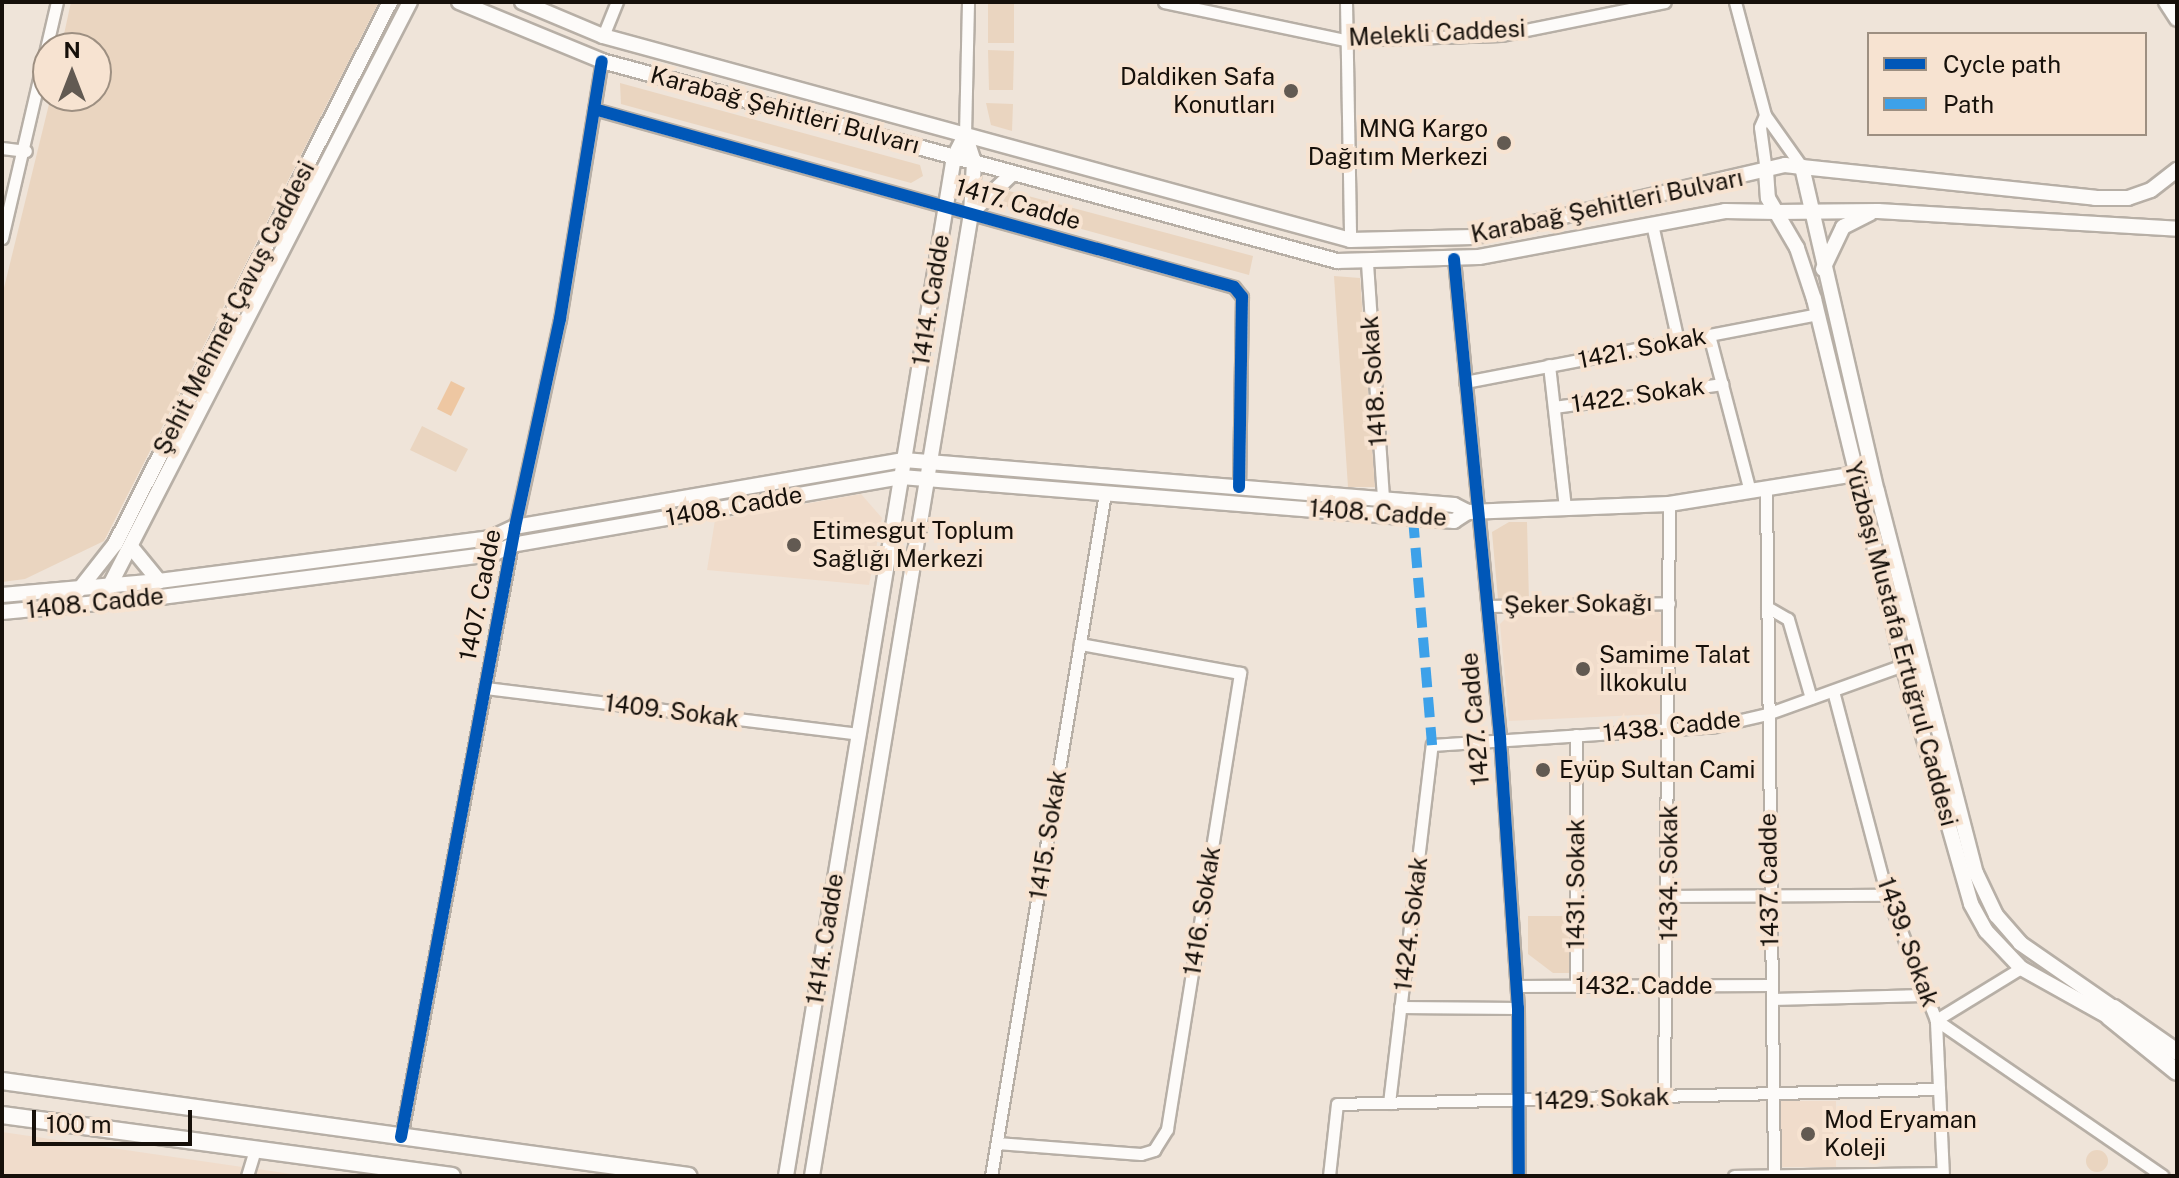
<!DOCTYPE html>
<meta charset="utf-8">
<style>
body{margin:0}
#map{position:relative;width:2179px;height:1178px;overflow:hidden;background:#efe4d9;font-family:"Public Sans",sans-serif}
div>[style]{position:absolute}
.built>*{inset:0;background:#f0dccb}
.green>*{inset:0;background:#ead5c0}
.round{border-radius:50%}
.water>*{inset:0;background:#eec7a2}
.roads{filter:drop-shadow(2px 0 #b7afa6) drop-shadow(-2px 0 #b7afa6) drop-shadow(0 2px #b7afa6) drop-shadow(0 -2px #b7afa6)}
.minor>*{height:11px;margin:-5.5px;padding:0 5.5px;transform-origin:5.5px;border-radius:5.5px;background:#fdfbf9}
.major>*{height:14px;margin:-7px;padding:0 7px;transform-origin:7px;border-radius:7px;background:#fdfbf9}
.highway>*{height:16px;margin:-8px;padding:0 8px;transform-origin:8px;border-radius:8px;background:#fdfbf9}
.quiet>*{height:10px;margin-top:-5px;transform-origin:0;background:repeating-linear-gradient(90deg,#3da1e9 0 20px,transparent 0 30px)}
.cycleway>*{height:12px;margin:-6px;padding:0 6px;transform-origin:6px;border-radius:6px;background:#0057b8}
.dots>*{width:22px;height:22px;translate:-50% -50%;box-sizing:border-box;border:4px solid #f7e3d1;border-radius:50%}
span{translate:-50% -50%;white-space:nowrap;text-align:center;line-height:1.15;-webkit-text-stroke:8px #f7e3d1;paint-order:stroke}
.street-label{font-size:24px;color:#16100a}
.poi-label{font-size:24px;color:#16100a}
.right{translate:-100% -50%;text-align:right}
.left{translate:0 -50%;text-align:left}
.frame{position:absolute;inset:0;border:4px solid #16100a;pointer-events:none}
.legend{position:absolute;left:1867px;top:32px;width:280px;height:104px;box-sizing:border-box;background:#f7e3d1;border:2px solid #9d8f81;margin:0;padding:10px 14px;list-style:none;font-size:24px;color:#16100a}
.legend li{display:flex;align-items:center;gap:16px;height:40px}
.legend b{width:40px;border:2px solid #9d8f81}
.north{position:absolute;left:32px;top:32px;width:80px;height:80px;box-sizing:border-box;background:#f7e3d1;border:2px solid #9d8f81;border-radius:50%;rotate:0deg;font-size:22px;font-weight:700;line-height:32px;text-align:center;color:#16100a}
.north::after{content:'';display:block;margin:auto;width:28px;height:36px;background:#625a52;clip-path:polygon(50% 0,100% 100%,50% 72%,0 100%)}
.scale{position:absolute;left:32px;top:1110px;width:160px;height:36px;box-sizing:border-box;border:4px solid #16100a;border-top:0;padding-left:10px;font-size:24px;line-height:28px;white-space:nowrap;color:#16100a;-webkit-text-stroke:6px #f7e3d1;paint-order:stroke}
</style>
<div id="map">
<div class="built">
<i style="clip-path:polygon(861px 494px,882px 518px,869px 585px,707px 570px,715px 520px)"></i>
<i style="clip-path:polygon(1656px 609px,1662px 616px,1661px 714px,1509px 721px,1500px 624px,1509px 615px)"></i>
<i style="clip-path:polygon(1781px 1101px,1836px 1101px,1836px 1167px,1781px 1167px)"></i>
<i style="clip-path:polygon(2px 1132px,298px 1175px,305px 1176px,2px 1176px)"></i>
</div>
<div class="green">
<i style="clip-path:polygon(71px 2px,378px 4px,104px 541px,25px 579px,2px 582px,2px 296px,51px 96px,96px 96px,96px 48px,61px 48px)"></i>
<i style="clip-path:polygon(988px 2px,1014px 2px,1014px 43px,988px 43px)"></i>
<i style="clip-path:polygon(988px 50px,1014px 51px,1013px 90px,989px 90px)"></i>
<i style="clip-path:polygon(620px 83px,920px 165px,923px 176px,911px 183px,621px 104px)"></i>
<i style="clip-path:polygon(986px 103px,1013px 104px,1012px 131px,991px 125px)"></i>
<i style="clip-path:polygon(1009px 191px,1253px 256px,1249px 275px,1012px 210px,1002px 203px)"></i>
<i style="clip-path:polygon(1334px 276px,1360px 278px,1375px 487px,1348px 487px)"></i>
<i style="clip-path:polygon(422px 426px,468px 449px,456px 472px,410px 450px)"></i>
<i style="clip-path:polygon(1509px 522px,1527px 522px,1529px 602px,1498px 599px,1492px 532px)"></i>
<i style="clip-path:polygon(1528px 916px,1572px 916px,1572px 973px,1553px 973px,1528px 954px)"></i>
<i class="round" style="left:2086px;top:1150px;width:22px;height:22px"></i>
</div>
<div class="water">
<i style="clip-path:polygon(451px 381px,465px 388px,451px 416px,437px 409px)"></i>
</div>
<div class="roads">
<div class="minor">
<i style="left:1164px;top:2px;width:184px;rotate:11.9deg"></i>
<i style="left:1344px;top:40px;width:157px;rotate:-1.8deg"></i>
<i style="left:1501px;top:35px;width:167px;rotate:-11.4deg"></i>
<i style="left:1346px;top:2px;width:238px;rotate:89deg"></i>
<i style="left:1735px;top:2px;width:117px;rotate:75.1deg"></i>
<i style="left:603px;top:36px;width:37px;rotate:-68deg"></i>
<i style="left:594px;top:109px;width:664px;rotate:15.54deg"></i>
<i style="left:1234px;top:287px;width:13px;rotate:51deg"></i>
<i style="left:1242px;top:297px;width:190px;rotate:90.9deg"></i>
<i style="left:965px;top:135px;width:133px;rotate:-88.7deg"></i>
<i style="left:2px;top:148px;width:24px;rotate:7deg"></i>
<i style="left:1766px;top:171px;width:44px;rotate:-97.8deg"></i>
<i style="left:1760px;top:127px;width:13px;rotate:-67deg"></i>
<i style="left:1765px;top:115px;width:64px;rotate:54.6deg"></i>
<i style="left:1652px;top:224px;width:120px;rotate:77.5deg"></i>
<i style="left:2px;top:238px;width:242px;rotate:-76.9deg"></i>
<i style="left:1454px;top:259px;width:481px;rotate:84.5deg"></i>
<i style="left:1500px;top:738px;width:271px;rotate:86.2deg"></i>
<i style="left:1518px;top:1008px;width:168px;rotate:89.7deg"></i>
<i style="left:1367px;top:263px;width:237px;rotate:86.1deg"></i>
<i style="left:1709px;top:335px;width:161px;rotate:75.3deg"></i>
<i style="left:1549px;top:365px;width:144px;rotate:83.6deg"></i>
<i style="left:1465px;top:382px;width:359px;rotate:-10.9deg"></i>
<i style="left:1554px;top:407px;width:170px;rotate:-7.8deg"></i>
<i style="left:1766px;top:488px;width:687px;rotate:89.33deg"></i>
<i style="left:1487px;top:606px;width:182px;rotate:-0.9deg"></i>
<i style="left:1767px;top:607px;width:24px;rotate:30deg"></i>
<i style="left:1788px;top:619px;width:82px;rotate:73.8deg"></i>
<i style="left:485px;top:688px;width:377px;rotate:7deg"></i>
<i style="left:1833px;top:691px;width:211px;rotate:75.2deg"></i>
<i style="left:1887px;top:895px;width:134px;rotate:68.6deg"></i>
<i style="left:1936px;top:1020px;width:275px;rotate:34.5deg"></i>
<i style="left:1576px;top:735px;width:251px;rotate:90deg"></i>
<i style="left:1669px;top:896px;width:218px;rotate:-0.3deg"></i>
<i style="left:1517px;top:986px;width:254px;rotate:-0.2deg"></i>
<i style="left:1772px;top:999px;width:153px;rotate:-1.5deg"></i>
<i style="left:1400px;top:1007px;width:118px;rotate:0.5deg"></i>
<i style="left:1664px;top:1098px;width:594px;rotate:-89.52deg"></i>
<i style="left:1389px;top:1103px;width:361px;rotate:-83.2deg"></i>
<i style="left:1432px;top:745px;width:284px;rotate:-3.8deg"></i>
<i style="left:1715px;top:726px;width:53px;rotate:-13deg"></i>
<i style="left:1767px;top:714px;width:145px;rotate:-19.8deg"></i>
<i style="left:401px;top:1137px;width:621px;rotate:-79.41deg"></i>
<i style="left:515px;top:527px;width:213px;rotate:-77.8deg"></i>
<i style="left:560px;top:319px;width:261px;rotate:-80.8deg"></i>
<i style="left:997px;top:1143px;width:144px;rotate:4.4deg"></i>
<i style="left:1141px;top:1154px;width:14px;rotate:-17deg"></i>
<i style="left:1154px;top:1150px;width:25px;rotate:-58deg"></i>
<i style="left:1167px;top:1129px;width:462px;rotate:-80.9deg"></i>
<i style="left:1240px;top:673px;width:163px;rotate:-169.7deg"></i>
<i style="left:247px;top:1176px;width:28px;rotate:-73deg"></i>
<i style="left:991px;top:1176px;width:692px;rotate:-80.52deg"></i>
<i style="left:1329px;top:1176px;width:72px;rotate:-83.7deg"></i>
<i style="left:1337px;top:1104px;width:602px;rotate:-1.43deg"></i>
<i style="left:1734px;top:1176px;width:208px;rotate:-0.8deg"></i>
<i style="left:1943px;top:1176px;width:156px;rotate:-92.6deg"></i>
<i style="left:1936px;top:1020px;width:100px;rotate:-31.5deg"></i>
</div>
<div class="major">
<i style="left:459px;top:2px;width:155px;rotate:22.4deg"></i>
<i style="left:602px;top:61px;width:762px;rotate:15.22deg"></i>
<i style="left:1337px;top:261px;width:142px;rotate:-1.6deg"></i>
<i style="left:1479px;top:257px;width:250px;rotate:-10.6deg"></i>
<i style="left:1725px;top:211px;width:51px;rotate:1.1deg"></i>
<i style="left:1776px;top:212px;width:42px;rotate:59.7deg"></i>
<i style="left:1797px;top:248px;width:54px;rotate:71.6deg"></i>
<i style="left:1814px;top:299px;width:377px;rotate:76.3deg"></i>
<i style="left:1903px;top:665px;width:248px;rotate:74.1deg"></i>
<i style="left:1971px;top:904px;width:31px;rotate:61deg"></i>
<i style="left:1986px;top:931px;width:51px;rotate:46.6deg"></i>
<i style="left:2021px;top:968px;width:101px;rotate:29.1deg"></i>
<i style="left:522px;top:2px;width:88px;rotate:22.8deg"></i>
<i style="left:603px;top:36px;width:774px;rotate:15.27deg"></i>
<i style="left:1350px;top:240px;width:123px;rotate:-1.4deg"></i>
<i style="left:1473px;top:237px;width:320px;rotate:-13deg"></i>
<i style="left:1785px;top:165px;width:17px;rotate:7deg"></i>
<i style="left:1802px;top:167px;width:333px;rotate:77deg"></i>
<i style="left:1877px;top:491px;width:395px;rotate:75.5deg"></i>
<i style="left:1976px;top:873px;width:47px;rotate:64.5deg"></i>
<i style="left:1996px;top:915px;width:37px;rotate:49deg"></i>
<i style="left:2020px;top:943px;width:114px;rotate:34.7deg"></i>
<i style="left:2166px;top:2px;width:20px;rotate:57deg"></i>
<i style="left:1802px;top:167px;width:295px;rotate:6deg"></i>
<i style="left:2095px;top:198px;width:33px"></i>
<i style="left:2128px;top:198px;width:24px;rotate:-19deg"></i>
<i style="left:2151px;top:190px;width:33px;rotate:-38deg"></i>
<i style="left:1766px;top:171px;width:27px;rotate:86deg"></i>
<i style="left:1768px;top:198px;width:16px;rotate:60deg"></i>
<i style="left:1776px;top:212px;width:102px;rotate:-0.6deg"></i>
<i style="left:1878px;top:211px;width:300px;rotate:3.4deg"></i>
<i style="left:971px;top:213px;width:58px;rotate:-43.6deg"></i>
<i style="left:1823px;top:269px;width:47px;rotate:-64.5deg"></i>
<i style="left:1843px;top:227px;width:31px;rotate:-27deg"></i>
<i style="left:132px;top:548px;width:43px;rotate:50.7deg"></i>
<i style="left:108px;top:589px;width:660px;rotate:-62.78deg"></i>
<i style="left:78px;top:591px;width:60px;rotate:-51.8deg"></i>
<i style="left:115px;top:544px;width:608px;rotate:-63.1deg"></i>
<i style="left:2px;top:595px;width:158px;rotate:-5.1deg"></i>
<i style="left:159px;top:581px;width:335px;rotate:-7.4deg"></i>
<i style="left:491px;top:538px;width:26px;rotate:-25deg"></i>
<i style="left:515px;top:527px;width:395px;rotate:-9.8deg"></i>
<i style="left:904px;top:460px;width:552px;rotate:4.68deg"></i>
<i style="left:1454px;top:505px;width:16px;rotate:27deg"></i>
<i style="left:1468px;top:512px;width:201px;rotate:-2.3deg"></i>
<i style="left:1669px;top:504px;width:190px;rotate:-9.1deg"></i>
<i style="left:2px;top:612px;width:160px;rotate:-5.4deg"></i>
<i style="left:161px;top:597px;width:335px;rotate:-7.4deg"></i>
<i style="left:493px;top:554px;width:21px;rotate:-25deg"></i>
<i style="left:512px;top:545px;width:395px;rotate:-9.9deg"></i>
<i style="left:901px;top:477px;width:555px;rotate:4.55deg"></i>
<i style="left:1454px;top:521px;width:17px;rotate:-33deg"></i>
<i style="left:786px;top:1176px;width:1033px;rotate:-80.64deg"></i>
<i style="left:954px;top:157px;width:25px;rotate:-63deg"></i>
<i style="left:812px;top:1176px;width:976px;rotate:-80.62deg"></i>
<i style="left:971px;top:213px;width:51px;rotate:-86.6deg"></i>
<i style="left:974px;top:162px;width:28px;rotate:-108deg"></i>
</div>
<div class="highway">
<i style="left:2114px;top:1008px;width:77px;rotate:34.9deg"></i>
<i style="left:2109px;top:1017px;width:87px;rotate:39deg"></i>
<i style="left:2px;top:1081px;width:693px;rotate:7.88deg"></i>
<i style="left:2px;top:1115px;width:454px;rotate:7.7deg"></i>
</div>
</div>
<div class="quiet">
<i style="left:1413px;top:518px;width:228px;rotate:85.2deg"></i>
</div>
<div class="cycleway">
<i style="left:594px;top:109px;width:664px;rotate:15.54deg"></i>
<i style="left:1234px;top:287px;width:13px;rotate:51deg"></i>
<i style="left:1242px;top:297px;width:190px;rotate:90.9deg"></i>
<i style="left:1454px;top:259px;width:481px;rotate:84.5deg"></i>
<i style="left:1500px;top:738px;width:271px;rotate:86.2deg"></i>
<i style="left:1518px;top:1008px;width:168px;rotate:89.7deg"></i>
<i style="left:401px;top:1137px;width:621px;rotate:-79.41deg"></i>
<i style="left:515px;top:527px;width:213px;rotate:-77.8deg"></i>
<i style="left:560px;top:319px;width:261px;rotate:-80.8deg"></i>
</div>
<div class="dots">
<i style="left:1291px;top:91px;background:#625a52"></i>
<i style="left:1504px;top:143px;background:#625a52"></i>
<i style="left:794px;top:545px;background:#625a52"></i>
<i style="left:1583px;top:669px;background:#625a52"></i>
<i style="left:1543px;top:770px;background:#625a52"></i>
<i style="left:1808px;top:1134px;background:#625a52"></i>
</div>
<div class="street-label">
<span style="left:1437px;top:33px;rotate:-3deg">Melekli Caddesi</span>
<span style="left:785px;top:110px;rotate:15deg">Karabağ Şehitleri Bulvarı</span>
<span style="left:1018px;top:204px;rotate:16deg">1417. Cadde</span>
<span style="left:1607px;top:206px;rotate:-12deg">Karabağ Şehitleri Bulvarı</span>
<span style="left:931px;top:300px;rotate:-81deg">1414. Cadde</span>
<span style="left:234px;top:308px;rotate:-63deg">Şehit Mehmet Çavuş Caddesi</span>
<span style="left:1642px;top:348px;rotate:-11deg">1421. Sokak</span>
<span style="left:1374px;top:381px;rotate:-94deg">1418. Sokak</span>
<span style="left:1638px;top:395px;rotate:-8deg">1422. Sokak</span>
<span style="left:734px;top:506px;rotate:-10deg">1408. Cadde</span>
<span style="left:1378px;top:513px;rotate:4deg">1408. Cadde</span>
<span style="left:480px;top:595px;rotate:-79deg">1407. Cadde</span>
<span style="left:95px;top:603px;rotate:-6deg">1408. Cadde</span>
<span style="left:1578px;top:604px;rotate:-1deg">Şeker Sokağı</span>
<span style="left:1901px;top:644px;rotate:75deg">Yüzbaşı Mustafa Ertuğrul Caddesi</span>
<span style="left:672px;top:711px;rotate:7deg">1409. Sokak</span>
<span style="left:1475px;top:719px;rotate:-95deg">1427. Cadde</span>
<span style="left:1672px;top:726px;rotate:-6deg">1438. Cadde</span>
<span style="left:1048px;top:835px;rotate:-81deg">1415. Sokak</span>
<span style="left:1669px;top:873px;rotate:-90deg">1434. Sokak</span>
<span style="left:1769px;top:880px;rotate:-91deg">1437. Cadde</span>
<span style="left:1576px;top:884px;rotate:-90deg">1431. Sokak</span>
<span style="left:1202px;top:911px;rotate:-81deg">1416. Sokak</span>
<span style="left:1411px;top:924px;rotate:-83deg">1424. Sokak</span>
<span style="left:825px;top:939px;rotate:-81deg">1414. Cadde</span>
<span style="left:1908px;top:942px;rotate:70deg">1439. Sokak</span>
<span style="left:1644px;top:986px">1432. Cadde</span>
<span style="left:1602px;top:1099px;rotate:-2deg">1429. Sokak</span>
</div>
<div class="poi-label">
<span class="right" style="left:1275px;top:91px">Daldiken Safa<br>Konutları</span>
<span class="right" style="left:1488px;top:143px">MNG Kargo<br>Dağıtım Merkezi</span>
<span class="left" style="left:812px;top:545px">Etimesgut Toplum<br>Sağlığı Merkezi</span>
<span class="left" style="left:1599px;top:669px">Samime Talat<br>İlkokulu</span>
<span class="left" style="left:1559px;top:770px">Eyüp Sultan Cami</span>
<span class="left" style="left:1824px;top:1134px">Mod Eryaman<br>Koleji</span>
</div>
<div class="frame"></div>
<ul class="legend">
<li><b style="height:10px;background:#0057b8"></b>Cycle path</li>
<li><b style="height:10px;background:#3da1e9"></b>Path</li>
</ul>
<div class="north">N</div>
<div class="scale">100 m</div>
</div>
